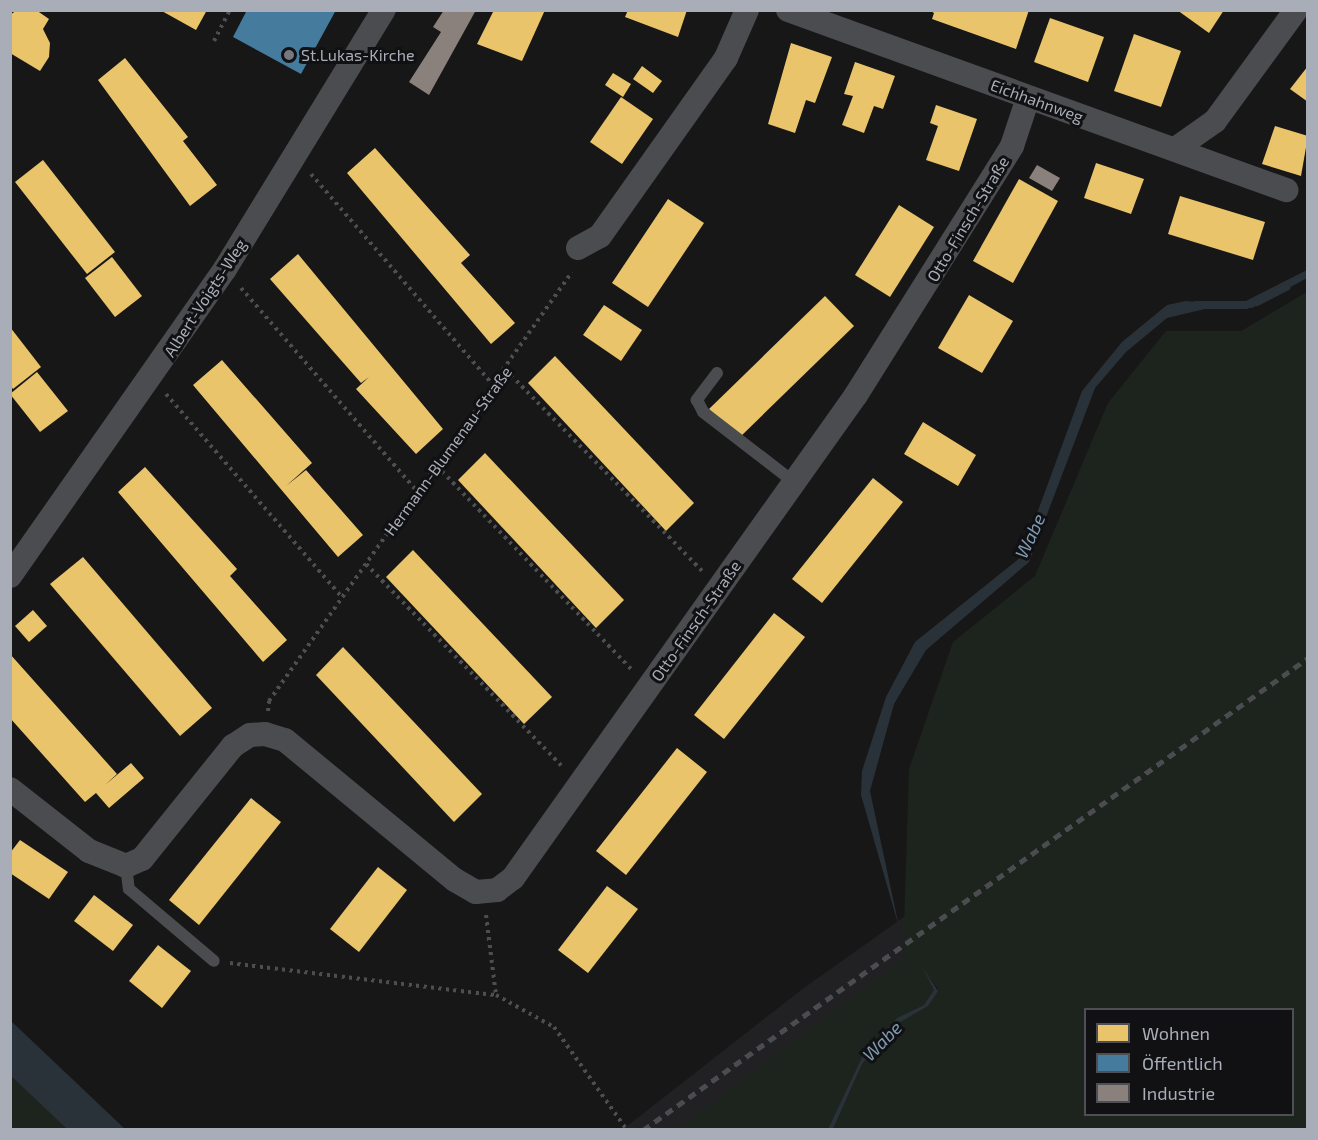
<!DOCTYPE html>
<meta charset="utf-8">
<style>
body{margin:0}
#map{position:relative;width:1318px;height:1140px;overflow:hidden;background:#171717;font-family:"Exo 2",sans-serif}
div>[style]{position:absolute}
.built>*{inset:0;background:#212123}
.green>*{inset:0;background:#1d241e}
.water>*{inset:0;background:#2a3239}
.homes>*{inset:0;background:#e9c46a}
.public>*{inset:0;background:#457b9d}
.industry>*{inset:0;background:#8a817c}
.stream>*{height:8px;margin:-4px;padding:0 4px;transform-origin:4px;border-radius:4px;background:#2a3239}
.path>*{height:4px;margin-top:-2px;transform-origin:0;background:repeating-linear-gradient(90deg,#4d4e52 0 3px,transparent 0 7.5px)}
.service>*{height:12px;margin:-6px;padding:0 6px;transform-origin:6px;border-radius:6px;background:#4b4c50}
.minor>*{height:24px;margin:-12px;padding:0 12px;transform-origin:12px;border-radius:12px;background:#4b4c50}
.rail>*{height:4.5px;margin-top:-2.25px;transform-origin:0;background:repeating-linear-gradient(90deg,#4b4c4f 0 8px,transparent 0 14px)}
.dots>*{width:16px;height:16px;translate:-50% -50%;box-sizing:border-box;border:3px solid #111113;border-radius:50%}
span{translate:-50% -50%;white-space:nowrap;text-align:center;line-height:1.15;-webkit-text-stroke:6px #111113;paint-order:stroke}
.poi-label{font-size:16px;color:#a8adb8}
.left{translate:0 -50%;text-align:left}
.street-label{font-size:16px;color:#a8adb8}
.water-label{font-size:18px;color:#7f9bb3;font-style:italic}
.frame{position:absolute;inset:0;border:12px solid #a8adb8;pointer-events:none}
.legend{position:absolute;left:1084px;top:1008px;width:210px;height:108px;box-sizing:border-box;background:#111113;border:2px solid #4d4f55;margin:0;padding:8px 10px;list-style:none;font-size:18px;color:#a8adb8}
.legend li{display:flex;align-items:center;gap:12px;height:30px}
.legend b{width:30px;border:2px solid #4d4f55}
</style>
<div id="map">
<div class="built">
<i style="clip-path:polygon(1307px 631px,1307px 684px,685px 1129px,622px 1130px,801px 990px)"></i>
</div>
<div class="green">
<i style="clip-path:polygon(evenodd,1307px 292px,1307px 1129px,833px 1129px,862px 1064px,897px 1024px,928px 1006px,938px 989px,926px 973px,934px 990px,924px 1005px,897px 1018px,864px 1053px,828px 1129px,677px 1130px,903px 959px,909px 769px,953px 642px,1035px 576px,1108px 403px,1166px 331px,1241px 331px,1307px 292px,1086px 1010px,1292px 1010px,1292px 1114px,1086px 1114px,1086px 1010px)"></i>
<i style="clip-path:polygon(11px 1076px,67px 1129px,11px 1129px)"></i>
</div>
<div class="water">
<i style="clip-path:polygon(1307px 270px,1307px 278px,1252px 308px,1209px 308px,1167px 318px,1126px 352px,1095px 388px,1029px 562px,926px 650px,894px 704px,870px 791px,899px 927px,861px 795px,862px 771px,886px 697px,915px 642px,1021px 557px,1082px 391px,1122px 342px,1167px 305px,1186px 301px,1236px 306px)"></i>
<i style="clip-path:polygon(923px 968px,938px 991px,928px 1006px,897px 1024px,862px 1064px,833px 1129px,828px 1129px,864px 1053px,897px 1018px,924px 1005px,934px 990px)"></i>
<i style="clip-path:polygon(11px 1021px,125px 1129px,67px 1129px,11px 1076px)"></i>
</div>
<div class="homes">
<i style="clip-path:polygon(17px 10px,36px 10px,49px 19px,43px 29px,50px 43px,49px 57px,40px 71px,10px 53px,10px 15px)"></i>
<i style="clip-path:polygon(160px 10px,207px 10px,196px 30px)"></i>
<i style="clip-path:polygon(494px 10px,545px 10px,522px 61px,477px 44px)"></i>
<i style="clip-path:polygon(628px 10px,687px 10px,678px 37px,625px 17px)"></i>
<i style="clip-path:polygon(929px 10px,1029px 10px,1016px 49px,932px 19px,934px 13px)"></i>
<i style="clip-path:polygon(1177px 10px,1224px 10px,1209px 33px)"></i>
<i style="clip-path:polygon(1050px 18px,1104px 37px,1088px 82px,1034px 62px)"></i>
<i style="clip-path:polygon(1134px 34px,1181px 51px,1161px 107px,1114px 91px)"></i>
<i style="clip-path:polygon(791px 43px,832px 57px,815px 103px,806px 100px,795px 133px,768px 124px)"></i>
<i style="clip-path:polygon(125px 58px,188px 137px,183px 141px,217px 185px,190px 206px,98px 80px)"></i>
<i style="clip-path:polygon(855px 62px,895px 76px,883px 109px,874px 106px,864px 133px,842px 125px,853px 96px,844px 94px)"></i>
<i style="clip-path:polygon(642px 66px,662px 81px,653px 93px,633px 79px)"></i>
<i style="clip-path:polygon(1308px 66px,1308px 102px,1290px 89px)"></i>
<i style="clip-path:polygon(613px 73px,631px 84px,623px 97px,605px 85px)"></i>
<i style="clip-path:polygon(621px 97px,653px 119px,622px 164px,590px 142px)"></i>
<i style="clip-path:polygon(936px 105px,977px 119px,959px 171px,926px 160px,938px 126px,930px 123px)"></i>
<i style="clip-path:polygon(1275px 126px,1308px 136px,1301px 176px,1262px 164px)"></i>
<i style="clip-path:polygon(375px 148px,470px 255px,461px 263px,515px 323px,491px 344px,347px 173px)"></i>
<i style="clip-path:polygon(43px 160px,115px 252px,87px 274px,15px 182px)"></i>
<i style="clip-path:polygon(1096px 163px,1144px 179px,1131px 214px,1084px 198px)"></i>
<i style="clip-path:polygon(1019px 179px,1058px 201px,1013px 283px,973px 261px)"></i>
<i style="clip-path:polygon(1180px 196px,1265px 222px,1253px 260px,1168px 234px)"></i>
<i style="clip-path:polygon(668px 199px,704px 223px,648px 307px,612px 283px)"></i>
<i style="clip-path:polygon(899px 205px,934px 227px,890px 297px,855px 275px)"></i>
<i style="clip-path:polygon(298px 254px,443px 429px,416px 454px,356px 389px,369px 377px,361px 383px,270px 279px)"></i>
<i style="clip-path:polygon(112px 257px,142px 296px,115px 317px,85px 278px)"></i>
<i style="clip-path:polygon(969px 295px,1013px 321px,982px 373px,938px 348px)"></i>
<i style="clip-path:polygon(825px 296px,854px 326px,738px 439px,709px 409px)"></i>
<i style="clip-path:polygon(604px 305px,642px 330px,621px 361px,583px 335px)"></i>
<i style="clip-path:polygon(10px 327px,41px 367px,13px 389px,10px 385px)"></i>
<i style="clip-path:polygon(555px 356px,694px 503px,666px 531px,528px 383px)"></i>
<i style="clip-path:polygon(222px 360px,312px 463px,286px 486px,306px 470px,363px 535px,338px 557px,193px 385px)"></i>
<i style="clip-path:polygon(37px 372px,68px 411px,40px 432px,10px 394px)"></i>
<i style="clip-path:polygon(923px 422px,976px 455px,958px 486px,904px 454px)"></i>
<i style="clip-path:polygon(485px 453px,624px 600px,596px 628px,458px 480px)"></i>
<i style="clip-path:polygon(145px 467px,237px 569px,230px 576px,287px 640px,263px 662px,118px 492px)"></i>
<i style="clip-path:polygon(873px 478px,903px 502px,822px 603px,792px 579px)"></i>
<i style="clip-path:polygon(413px 550px,552px 697px,524px 724px,386px 577px)"></i>
<i style="clip-path:polygon(83px 557px,212px 708px,180px 736px,50px 584px)"></i>
<i style="clip-path:polygon(33px 610px,47px 626px,29px 642px,15px 626px)"></i>
<i style="clip-path:polygon(774px 613px,805px 637px,724px 739px,694px 715px)"></i>
<i style="clip-path:polygon(343px 647px,482px 794px,454px 822px,316px 675px)"></i>
<i style="clip-path:polygon(10px 654px,117px 774px,105px 785px,131px 763px,144px 778px,109px 808px,96px 793px,85px 802px,10px 718px)"></i>
<i style="clip-path:polygon(677px 748px,707px 772px,626px 875px,596px 851px)"></i>
<i style="clip-path:polygon(251px 798px,281px 822px,199px 925px,169px 900px)"></i>
<i style="clip-path:polygon(20px 840px,68px 872px,49px 899px,10px 873px,10px 853px)"></i>
<i style="clip-path:polygon(378px 867px,407px 890px,359px 952px,330px 929px)"></i>
<i style="clip-path:polygon(607px 886px,638px 909px,588px 973px,558px 950px)"></i>
<i style="clip-path:polygon(94px 895px,133px 925px,113px 951px,74px 921px)"></i>
<i style="clip-path:polygon(158px 945px,191px 971px,162px 1008px,129px 981px)"></i>
</div>
<div class="public">
<i style="clip-path:polygon(247px 10px,336px 10px,301px 74px,233px 37px)"></i>
</div>
<div class="industry">
<i style="clip-path:polygon(444px 10px,476px 10px,429px 95px,409px 82px,441px 32px,433px 27px)"></i>
<i style="clip-path:polygon(1037px 165px,1060px 178px,1052px 191px,1029px 178px)"></i>
</div>
<div class="stream">
<i style="left:1257px;top:302px;width:33px;rotate:-27deg"></i>
<i style="left:1196px;top:305px;width:50px"></i>
</div>
<div class="path">
<i style="left:214px;top:41px;width:35px;rotate:-63deg"></i>
<i style="left:311px;top:174px;width:281px;rotate:49.2deg"></i>
<i style="left:241px;top:288px;width:269px;rotate:49.1deg"></i>
<i style="left:506px;top:370px;width:281px;rotate:45.7deg"></i>
<i style="left:166px;top:394px;width:269px;rotate:49.1deg"></i>
<i style="left:437px;top:466px;width:281px;rotate:46.3deg"></i>
<i style="left:366px;top:564px;width:281px;rotate:45.9deg"></i>
<i style="left:268px;top:711px;width:10px;rotate:-84deg"></i>
<i style="left:269px;top:701px;width:525px;rotate:-54.77deg"></i>
<i style="left:486px;top:915px;width:81px;rotate:82.9deg"></i>
<i style="left:230px;top:963px;width:268px;rotate:6.9deg"></i>
<i style="left:496px;top:995px;width:66px;rotate:28.9deg"></i>
<i style="left:554px;top:1027px;width:126px;rotate:54.7deg"></i>
</div>
<div class="service">
<i style="left:717px;top:373px;width:34px;rotate:127deg"></i>
<i style="left:697px;top:400px;width:13px;rotate:63deg"></i>
<i style="left:703px;top:412px;width:115px;rotate:37.6deg"></i>
<i style="left:126px;top:866px;width:23px;rotate:83deg"></i>
<i style="left:129px;top:889px;width:111px;rotate:40.3deg"></i>
</div>
<div class="minor">
<i style="left:788px;top:10px;width:530px;rotate:19.87deg"></i>
<i style="left:1178px;top:147px;width:45px;rotate:-35.1deg"></i>
<i style="left:1215px;top:121px;width:137px;rotate:-53.9deg"></i>
<i style="left:578px;top:248px;width:25px;rotate:-29deg"></i>
<i style="left:600px;top:236px;width:218px;rotate:-54.7deg"></i>
<i style="left:726px;top:58px;width:52px;rotate:-66.4deg"></i>
<i style="left:10px;top:576px;width:375px;rotate:-55deg"></i>
<i style="left:225px;top:269px;width:304px;rotate:-58.5deg"></i>
<i style="left:10px;top:789px;width:100px;rotate:38.1deg"></i>
<i style="left:89px;top:851px;width:40px;rotate:22deg"></i>
<i style="left:126px;top:866px;width:17px;rotate:-24deg"></i>
<i style="left:142px;top:859px;width:145px;rotate:-51.2deg"></i>
<i style="left:233px;top:746px;width:20px;rotate:-33deg"></i>
<i style="left:250px;top:735px;width:15px;rotate:-4deg"></i>
<i style="left:265px;top:734px;width:21px;rotate:17deg"></i>
<i style="left:285px;top:740px;width:220px;rotate:39.5deg"></i>
<i style="left:455px;top:880px;width:24px;rotate:30deg"></i>
<i style="left:476px;top:892px;width:21px;rotate:-5deg"></i>
<i style="left:497px;top:890px;width:20px;rotate:-37deg"></i>
<i style="left:513px;top:878px;width:592px;rotate:-54.62deg"></i>
<i style="left:856px;top:395px;width:294px;rotate:-57.9deg"></i>
<i style="left:1012px;top:146px;width:51px;rotate:-71.6deg"></i>
</div>
<div class="rail">
<i style="left:643px;top:1130px;width:815px;rotate:-35.37deg"></i>
</div>
<div class="dots">
<i style="left:289px;top:55px;background:#757880"></i>
</div>
<div class="poi-label">
<span class="left" style="left:301px;top:55px">St.Lukas-Kirche</span>
</div>
<div class="street-label">
<span style="left:1037px;top:101px;rotate:20deg">Eichhahnweg</span>
<span style="left:968px;top:219px;rotate:-59deg">Otto-Finsch-Straße</span>
<span style="left:205px;top:298px;rotate:-57deg">Albert-Voigts-Weg</span>
<span style="left:448px;top:451px;rotate:-54deg">Hermann-Blumenau-Straße</span>
<span style="left:696px;top:621px;rotate:-55deg">Otto-Finsch-Straße</span>
</div>
<div class="water-label">
<span style="left:1030px;top:536px;rotate:-65deg">Wabe</span>
<span style="left:882px;top:1041px;rotate:-46deg">Wabe</span>
</div>
<div class="frame"></div>
<ul class="legend">
<li><b style="height:16px;background:#e9c46a"></b>Wohnen</li>
<li><b style="height:16px;background:#457b9d"></b>Öffentlich</li>
<li><b style="height:16px;background:#8a817c"></b>Industrie</li>
</ul>
</div>
